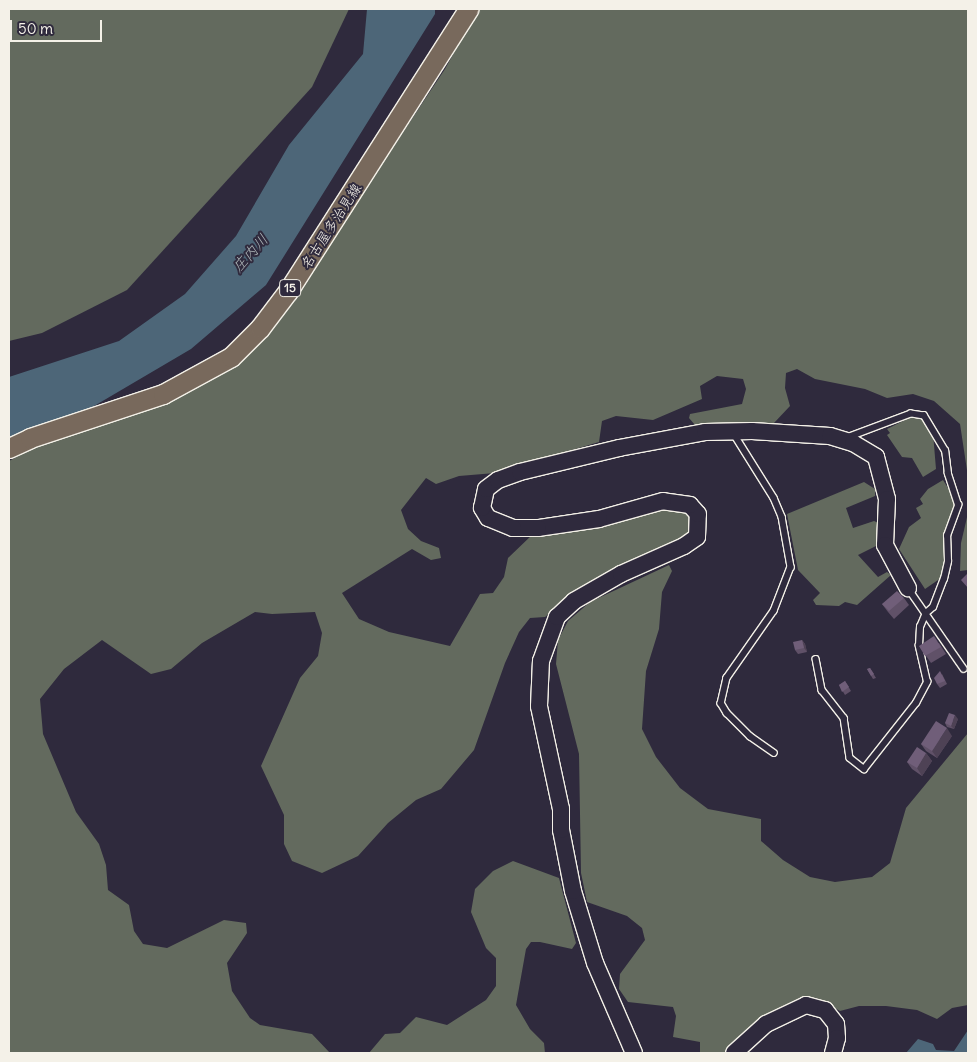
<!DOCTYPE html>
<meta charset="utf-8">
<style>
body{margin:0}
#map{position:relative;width:977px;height:1062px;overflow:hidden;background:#2f2a3d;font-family:Delius,"Klee One",sans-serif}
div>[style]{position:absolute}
.green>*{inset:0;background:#636a5e}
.water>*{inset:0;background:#4d6678}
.roads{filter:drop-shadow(1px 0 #f4f1e8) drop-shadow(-1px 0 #f4f1e8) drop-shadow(0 1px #f4f1e8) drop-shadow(0 -1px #f4f1e8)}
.lane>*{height:5.5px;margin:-2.75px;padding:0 2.75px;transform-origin:2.75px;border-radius:2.75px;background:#2f2a3d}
.secondary>*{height:16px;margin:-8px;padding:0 8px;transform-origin:8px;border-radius:8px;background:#2f2a3d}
.primary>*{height:19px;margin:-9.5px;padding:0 9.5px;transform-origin:9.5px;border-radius:9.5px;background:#78695c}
.wall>*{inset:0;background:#605168}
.shaded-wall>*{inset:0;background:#4e4255}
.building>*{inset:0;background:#705e79}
span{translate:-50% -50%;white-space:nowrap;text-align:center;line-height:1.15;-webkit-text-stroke:4px #2f2a3d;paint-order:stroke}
.shield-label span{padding:1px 4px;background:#2f2a3d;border:1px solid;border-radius:4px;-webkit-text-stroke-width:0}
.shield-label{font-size:12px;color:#f4f1e8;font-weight:700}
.street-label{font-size:14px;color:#f4f1e8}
.water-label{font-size:15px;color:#b1b9bb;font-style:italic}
.frame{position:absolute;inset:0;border:10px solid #f4f1e8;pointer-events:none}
.scale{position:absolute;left:10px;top:20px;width:92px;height:22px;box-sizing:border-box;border:2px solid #f4f1e8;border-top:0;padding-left:6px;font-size:15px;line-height:18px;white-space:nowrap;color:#f4f1e8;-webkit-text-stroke:4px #2f2a3d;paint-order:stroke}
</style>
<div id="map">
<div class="green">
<i style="clip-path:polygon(9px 9px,349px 9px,312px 87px,127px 290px,42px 333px,9px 341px)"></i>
<i style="clip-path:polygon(478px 9px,968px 9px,968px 477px,960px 424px,934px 401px,913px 394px,887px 398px,865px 389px,815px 379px,797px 369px,786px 373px,785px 388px,790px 406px,774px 423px,695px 425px,689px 418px,690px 414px,742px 404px,746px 389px,743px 379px,717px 376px,700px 386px,702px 399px,653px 420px,616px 416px,602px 421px,599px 442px,495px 473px,459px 476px,436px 484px,426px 478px,401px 510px,408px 529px,421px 541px,439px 548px,441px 558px,431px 560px,412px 549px,342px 593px,359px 619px,389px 632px,450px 646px,480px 594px,493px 593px,504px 577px,508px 558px,533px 534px,663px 507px,680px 508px,691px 517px,692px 528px,688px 535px,572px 595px,545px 617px,530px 618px,519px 632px,505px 663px,474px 750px,441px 789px,416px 800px,388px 823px,358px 856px,322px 873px,292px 861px,284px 844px,284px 815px,261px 766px,300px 678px,318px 656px,322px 633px,315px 612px,272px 614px,255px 612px,202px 643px,171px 669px,151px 674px,102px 640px,64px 669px,40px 699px,43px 734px,76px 812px,99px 844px,106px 865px,108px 890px,129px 905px,134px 931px,143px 944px,167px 948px,224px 920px,246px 923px,247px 933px,227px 963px,232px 991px,250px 1018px,260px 1025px,312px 1034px,330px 1053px,9px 1053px,9px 461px,41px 444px,227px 372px,280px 317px,445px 69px)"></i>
<i style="clip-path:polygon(913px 416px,922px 419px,933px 433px,936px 469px,923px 477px,912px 458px,902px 457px,887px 435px,890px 433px,887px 429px)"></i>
<i style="clip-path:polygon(943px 480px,955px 499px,954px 508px,944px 536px,945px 561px,941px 578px,925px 589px,899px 549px,909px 527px,921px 518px,916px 508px,923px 504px,920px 499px,928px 489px)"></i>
<i style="clip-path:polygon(864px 482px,875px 489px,875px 496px,846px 508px,853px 528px,874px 521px,881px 524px,880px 544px,858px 555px,878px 577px,887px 572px,891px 575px,857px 605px,845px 602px,839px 606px,816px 605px,813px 600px,820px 593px,798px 570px,787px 514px)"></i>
<i style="clip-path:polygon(968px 513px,968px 570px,960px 571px,961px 543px)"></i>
<i style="clip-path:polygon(669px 565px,672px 571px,662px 592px,659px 629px,646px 671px,642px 729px,656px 757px,680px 788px,708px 809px,761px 819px,761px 841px,783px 860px,810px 877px,835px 882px,872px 877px,890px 863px,906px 808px,968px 733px,968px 1005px,952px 1008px,937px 1019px,917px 1010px,886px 1006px,859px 1006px,840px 1011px,817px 998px,802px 997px,775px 1010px,726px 1053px,700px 1053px,700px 1042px,673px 1037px,676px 1016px,673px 1007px,628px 1002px,619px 989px,620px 974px,645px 940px,642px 928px,627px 916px,587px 902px,581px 873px,579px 754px,556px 664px,558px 640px,568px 621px,590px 602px)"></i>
<i style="clip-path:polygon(513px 861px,559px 878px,576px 943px,572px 949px,540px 942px,531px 942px,526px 949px,516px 1005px,530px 1029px,544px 1043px,545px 1053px,369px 1053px,385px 1034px,400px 1033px,416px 1017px,447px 1025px,486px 1000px,496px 986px,496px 958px,486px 948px,471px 912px,475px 889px,493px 871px)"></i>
</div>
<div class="water">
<i style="clip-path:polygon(367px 9px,435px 9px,435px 14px,266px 285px,191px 349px,89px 409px,9px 440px,9px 377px,119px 341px,185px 294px,236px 236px,289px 145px,363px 54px)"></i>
<i style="clip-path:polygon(968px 1030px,968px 1053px,906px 1053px,918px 1039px,933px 1044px,936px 1050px,954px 1051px)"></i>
</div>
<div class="roads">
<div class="lane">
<i style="left:734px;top:434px;width:75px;rotate:58deg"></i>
<i style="left:774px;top:498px;width:21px;rotate:67deg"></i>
<i style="left:782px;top:517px;width:51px;rotate:79.8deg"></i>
<i style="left:791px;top:567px;width:47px;rotate:111.1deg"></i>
<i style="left:774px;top:611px;width:82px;rotate:125deg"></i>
<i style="left:727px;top:678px;width:26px;rotate:103deg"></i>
<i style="left:721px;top:703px;width:12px;rotate:59deg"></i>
<i style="left:727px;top:713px;width:33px;rotate:45deg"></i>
<i style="left:750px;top:736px;width:29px;rotate:35deg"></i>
<i style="left:908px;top:588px;width:98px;rotate:55.3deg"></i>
<i style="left:816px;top:659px;width:32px;rotate:79deg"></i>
<i style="left:822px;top:690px;width:36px;rotate:52deg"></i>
<i style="left:844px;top:718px;width:40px;rotate:81.5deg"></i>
<i style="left:850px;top:758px;width:18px;rotate:38deg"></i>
<i style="left:864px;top:769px;width:84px;rotate:-51.8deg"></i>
<i style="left:916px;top:703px;width:24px;rotate:-62deg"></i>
<i style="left:927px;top:682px;width:37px;rotate:-103deg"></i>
<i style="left:919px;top:646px;width:19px;rotate:-87deg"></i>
<i style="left:920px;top:627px;width:15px;rotate:-67deg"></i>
<i style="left:926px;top:613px;width:9px;rotate:-41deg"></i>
<i style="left:933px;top:607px;width:30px;rotate:-69deg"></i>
<i style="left:944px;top:579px;width:18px;rotate:-77deg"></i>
<i style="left:948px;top:561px;width:25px;rotate:-92deg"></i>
<i style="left:947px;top:536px;width:33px;rotate:-70deg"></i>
<i style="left:958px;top:505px;width:33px;rotate:-108deg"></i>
<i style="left:948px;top:474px;width:23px;rotate:-97deg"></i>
<i style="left:945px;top:451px;width:41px;rotate:-121deg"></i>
<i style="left:924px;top:416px;width:13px;rotate:-171deg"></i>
<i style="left:911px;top:414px;width:68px;rotate:159.4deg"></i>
</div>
<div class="secondary">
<i style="left:634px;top:1053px;width:98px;rotate:-113.4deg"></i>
<i style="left:595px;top:963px;width:75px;rotate:-107deg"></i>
<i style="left:573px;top:891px;width:62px;rotate:-101.1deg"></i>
<i style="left:561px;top:830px;width:21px;rotate:-90deg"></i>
<i style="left:561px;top:809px;width:105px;rotate:-102.1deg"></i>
<i style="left:539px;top:706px;width:45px;rotate:-87.5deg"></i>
<i style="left:541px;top:661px;width:47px;rotate:-70deg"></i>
<i style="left:557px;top:617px;width:23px;rotate:-43deg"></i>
<i style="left:574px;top:601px;width:54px;rotate:-29.9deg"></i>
<i style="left:621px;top:574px;width:69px;rotate:-24deg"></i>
<i style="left:684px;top:546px;width:16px;rotate:-35deg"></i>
<i style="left:697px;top:537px;width:23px;rotate:-88deg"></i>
<i style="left:698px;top:514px;width:12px;rotate:-132deg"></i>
<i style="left:690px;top:505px;width:27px;rotate:-172deg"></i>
<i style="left:663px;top:501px;width:66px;rotate:164.3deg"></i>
<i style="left:599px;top:519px;width:62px;rotate:171.6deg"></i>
<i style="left:538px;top:528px;width:25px;rotate:180deg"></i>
<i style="left:513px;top:528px;width:27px;rotate:-158deg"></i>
<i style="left:488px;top:518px;width:12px;rotate:-121deg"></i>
<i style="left:482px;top:508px;width:19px;rotate:-78deg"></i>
<i style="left:486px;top:489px;width:15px;rotate:-37deg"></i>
<i style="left:498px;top:480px;width:23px;rotate:-20deg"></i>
<i style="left:520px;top:472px;width:102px;rotate:-13.6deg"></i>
<i style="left:619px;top:448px;width:87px;rotate:-10.5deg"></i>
<i style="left:705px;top:432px;width:47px;rotate:-1.2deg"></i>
<i style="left:752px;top:431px;width:78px;rotate:3.7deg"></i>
<i style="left:830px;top:436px;width:24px;rotate:17deg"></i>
<i style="left:853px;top:443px;width:27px;rotate:31deg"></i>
<i style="left:876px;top:457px;width:43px;rotate:75.3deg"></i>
<i style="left:887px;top:499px;width:46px;rotate:92.5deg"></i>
<i style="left:885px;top:545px;width:49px;rotate:61.9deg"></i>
<i style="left:734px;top:1053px;width:43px;rotate:-42.2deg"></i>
<i style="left:766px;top:1024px;width:44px;rotate:-25.4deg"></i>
<i style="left:806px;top:1005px;width:20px;rotate:15deg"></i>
<i style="left:825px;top:1010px;width:18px;rotate:52deg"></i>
<i style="left:836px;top:1024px;width:14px;rotate:86deg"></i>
<i style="left:837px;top:1038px;width:16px;rotate:105deg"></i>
</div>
<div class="primary">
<i style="left:9px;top:448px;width:23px;rotate:-25deg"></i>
<i style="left:30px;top:438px;width:140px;rotate:-18.3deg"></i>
<i style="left:163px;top:394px;width:77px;rotate:-28.6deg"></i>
<i style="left:231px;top:357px;width:41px;rotate:-45deg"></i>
<i style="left:260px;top:328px;width:46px;rotate:-52.9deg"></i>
<i style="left:288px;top:291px;width:335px;rotate:-57.4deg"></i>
</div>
</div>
<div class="wall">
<i style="clip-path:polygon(904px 598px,909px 605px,894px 619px,888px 612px,882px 604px)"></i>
<i style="clip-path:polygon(802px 640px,805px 644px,807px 652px,798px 654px,795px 650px)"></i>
<i style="clip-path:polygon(939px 643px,946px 654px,931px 663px,919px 646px)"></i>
<i style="clip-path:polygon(870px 668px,876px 678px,873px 679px,867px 669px)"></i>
<i style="clip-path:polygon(942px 674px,947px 684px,940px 688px,937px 684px)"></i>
<i style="clip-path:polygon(845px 681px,851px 691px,845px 695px,839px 685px)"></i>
<i style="clip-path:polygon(958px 719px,954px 729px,947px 727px,945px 723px)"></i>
<i style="clip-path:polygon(952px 736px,937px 758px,926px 751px,921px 744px)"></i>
<i style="clip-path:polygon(926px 753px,932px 761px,922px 776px,912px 769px,907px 762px)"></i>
</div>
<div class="shaded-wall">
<i style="clip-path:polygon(802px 640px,805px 644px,807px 652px,804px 648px)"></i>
<i style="clip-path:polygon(955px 715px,958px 719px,954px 729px,951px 726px)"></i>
<i style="clip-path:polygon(947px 728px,952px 736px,937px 758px,932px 751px)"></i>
<i style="clip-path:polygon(926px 753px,932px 761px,922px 776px,917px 768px)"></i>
</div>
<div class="building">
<i style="clip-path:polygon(968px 573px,968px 588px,961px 580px)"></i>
<i style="clip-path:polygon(897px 591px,904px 598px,889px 611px,882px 604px)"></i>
<i style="clip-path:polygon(934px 636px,941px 647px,925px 656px,919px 646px)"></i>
<i style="clip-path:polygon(802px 640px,804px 648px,795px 650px,793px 642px)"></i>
<i style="clip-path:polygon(870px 668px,874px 674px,871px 676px,867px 669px)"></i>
<i style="clip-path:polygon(940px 671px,945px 681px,937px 684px,934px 678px)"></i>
<i style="clip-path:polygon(845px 681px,849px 687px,842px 692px,839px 685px)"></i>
<i style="clip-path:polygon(949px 713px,955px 715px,951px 726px,945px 723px)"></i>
<i style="clip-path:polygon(936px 721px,947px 728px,932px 751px,921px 744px)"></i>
<i style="clip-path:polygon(917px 747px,926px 753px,917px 768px,907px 762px)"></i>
</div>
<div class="shield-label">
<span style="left:290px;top:288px">15</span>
</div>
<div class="street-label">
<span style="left:331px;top:226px;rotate:-57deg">名古屋多治見線</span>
</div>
<div class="water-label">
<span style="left:250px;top:253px;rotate:-48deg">庄内川</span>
</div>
<div class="frame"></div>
<div class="scale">50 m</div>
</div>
